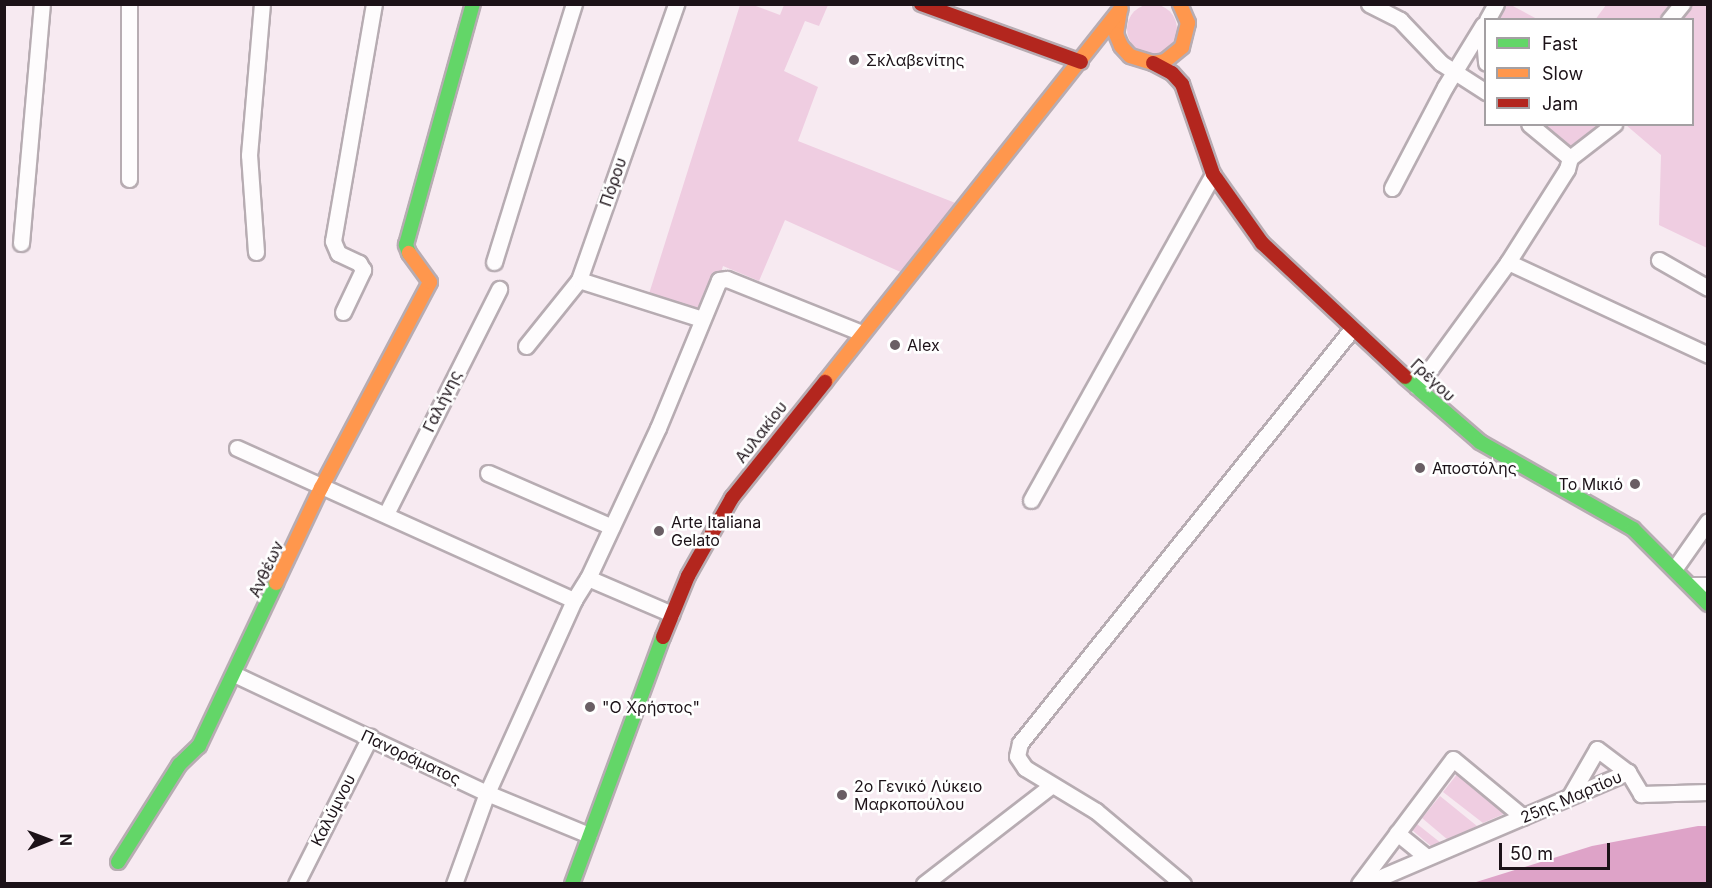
<!DOCTYPE html>
<meta charset="utf-8">
<style>
body{margin:0}
#map{position:relative;width:1712px;height:888px;overflow:hidden;background:#f7eaf1;font-family:Inter,sans-serif}
div>[style]{position:absolute}
.green>*{inset:0;background:#efcde1}
.round{border-radius:50%}
.water>*{inset:0;background:#dea3c8}
.roads{filter:drop-shadow(2px 0 #b7acb2) drop-shadow(-2px 0 #b7acb2) drop-shadow(0 2px #b7acb2) drop-shadow(0 -2px #b7acb2)}
.street>*{height:15px;margin:-7.5px;padding:0 7.5px;transform-origin:7.5px;border-radius:7.5px;background:#fefcfd}
.fast>*{height:14px;margin:-7px;padding:0 7px;transform-origin:7px;border-radius:7px;background:#63d668}
.slow>*{height:14px;margin:-7px;padding:0 7px;transform-origin:7px;border-radius:7px;background:#ff974d}
.jam>*{height:14px;margin:-7px;padding:0 7px;transform-origin:7px;border-radius:7px;background:#b3261e}
.dots>*{width:16px;height:16px;translate:-50% -50%;box-sizing:border-box;border:3px solid #fff;border-radius:50%}
span{translate:-50% -50%;white-space:nowrap;text-align:center;line-height:1.15;-webkit-text-stroke:5px #fff;paint-order:stroke}
.poi-label{font-size:16px;color:#1c1218}
.left{translate:0 -50%;text-align:left}
.right{translate:-100% -50%;text-align:right}
.street-label{font-size:16px;color:#1c1218}
.frame{position:absolute;inset:0;border:6px solid #1c1218;pointer-events:none}
.legend{position:absolute;left:1484px;top:18px;width:210px;height:108px;box-sizing:border-box;background:#fff;border:2px solid #a4a0a3;margin:0;padding:8px 10px;list-style:none;font-size:18px;color:#1c1218}
.legend li{display:flex;align-items:center;gap:12px;height:30px}
.legend b{width:30px;border:2px solid #a4a0a3}
.north{position:absolute;left:18px;top:810px;width:60px;height:60px;-webkit-text-stroke:4px #fff;paint-order:stroke;rotate:89deg;font-size:16px;font-weight:700;line-height:24px;text-align:center;color:#1c1218}
.north::after{content:'';display:block;margin:auto;width:21px;height:27px;background:#1c1218;clip-path:polygon(50% 0,100% 100%,50% 72%,0 100%)}
.scale{position:absolute;left:1499px;top:843px;width:111px;height:27px;box-sizing:border-box;border:3px solid #1c1218;border-top:0;padding-left:8px;font-size:18px;line-height:21px;white-space:nowrap;color:#1c1218;-webkit-text-stroke:4px #fff;paint-order:stroke}
</style>
<div id="map">
<div class="green">
<i class="round" style="left:1127px;top:4px;width:50px;height:50px"></i>
<i style="clip-path:polygon(740px 5px,753px 5px,780px 15px,784px 5px,828px 5px,819px 26px,805px 21px,784px 71px,818px 87px,798px 141px,963px 206px,905px 274px,785px 220px,759px 281px,723px 266px,708px 316px,648px 297px)"></i>
<i style="clip-path:polygon(1506px 5px,1511px 5px,1537px 19px,1498px 19px)"></i>
<i style="clip-path:polygon(1606px 5px,1707px 5px,1707px 248px,1659px 225px,1661px 155px,1626px 125px,1692px 124px,1692px 20px,1595px 20px)"></i>
<i style="clip-path:polygon(1540px 125px,1613px 125px,1575px 154px)"></i>
<i style="clip-path:polygon(1458px 773px,1506px 813px,1483px 823px,1443px 792px)"></i>
<i style="clip-path:polygon(1440px 796px,1477px 826px,1448px 840px,1422px 818px)"></i>
<i style="clip-path:polygon(1417px 824px,1441px 843px,1432px 847px,1412px 830px)"></i>
</div>
<div class="water">
<i style="clip-path:polygon(1698px 826px,1707px 826px,1707px 883px,1473px 883px,1592px 846px)"></i>
</div>
<div class="roads">
<div class="street">
<i style="left:129px;top:4px;width:175px;rotate:90deg"></i>
<i style="left:1369px;top:4px;width:35px;rotate:27deg"></i>
<i style="left:1400px;top:20px;width:59px;rotate:46.4deg"></i>
<i style="left:1441px;top:63px;width:54px;rotate:32.8deg"></i>
<i style="left:1487px;top:20px;width:18px;rotate:-61deg"></i>
<i style="left:1669px;top:20px;width:21px;rotate:-51deg"></i>
<i style="left:1483px;top:27px;width:36px;rotate:85deg"></i>
<i style="left:1570px;top:158px;width:56px;rotate:-37.7deg"></i>
<i style="left:1392px;top:188px;width:114px;rotate:-62.3deg"></i>
<i style="left:1445px;top:87px;width:73px;rotate:-58.5deg"></i>
<i style="left:21px;top:243px;width:240px;rotate:-85deg"></i>
<i style="left:256px;top:252px;width:97px;rotate:-94.1deg"></i>
<i style="left:249px;top:155px;width:152px;rotate:-85.1deg"></i>
<i style="left:1659px;top:260px;width:56px;rotate:29.7deg"></i>
<i style="left:494px;top:262px;width:270px;rotate:-72.8deg"></i>
<i style="left:1508px;top:262px;width:221px;rotate:24.9deg"></i>
<i style="left:579px;top:280px;width:129px;rotate:17.6deg"></i>
<i style="left:343px;top:312px;width:47px;rotate:-64.5deg"></i>
<i style="left:363px;top:270px;width:8px;rotate:-120deg"></i>
<i style="left:359px;top:263px;width:23px;rotate:-155deg"></i>
<i style="left:338px;top:253px;width:13px;rotate:-113deg"></i>
<i style="left:333px;top:241px;width:241px;rotate:-80.2deg"></i>
<i style="left:526px;top:346px;width:85px;rotate:-51.2deg"></i>
<i style="left:579px;top:280px;width:293px;rotate:-70.6deg"></i>
<i style="left:1417px;top:387px;width:155px;rotate:-53.9deg"></i>
<i style="left:1508px;top:262px;width:110px;rotate:-57.6deg"></i>
<i style="left:1567px;top:169px;width:11px;rotate:-75deg"></i>
<i style="left:1570px;top:158px;width:53px;rotate:-140.3deg"></i>
<i style="left:237px;top:448px;width:370px;rotate:24.3deg"></i>
<i style="left:574px;top:600px;width:26px;rotate:-58deg"></i>
<i style="left:588px;top:578px;width:91px;rotate:23.2deg"></i>
<i style="left:488px;top:473px;width:135px;rotate:23.5deg"></i>
<i style="left:1031px;top:500px;width:373px;rotate:-60.8deg"></i>
<i style="left:386px;top:514px;width:252px;rotate:-63.3deg"></i>
<i style="left:1675px;top:568px;width:57px;rotate:-54.9deg"></i>
<i style="left:588px;top:578px;width:166px;rotate:-65deg"></i>
<i style="left:658px;top:428px;width:160px;rotate:-67.6deg"></i>
<i style="left:719px;top:280px;width:8px;rotate:-7deg"></i>
<i style="left:727px;top:279px;width:145px;rotate:21.8deg"></i>
<i style="left:1692px;top:585px;width:16px"></i>
<i style="left:236px;top:675px;width:277px;rotate:25.2deg"></i>
<i style="left:487px;top:793px;width:110px;rotate:22.4deg"></i>
<i style="left:1570px;top:796px;width:54px;rotate:-60.1deg"></i>
<i style="left:1597px;top:749px;width:39px;rotate:37deg"></i>
<i style="left:1628px;top:772px;width:26px;rotate:59deg"></i>
<i style="left:1641px;top:794px;width:67px;rotate:-1.7deg"></i>
<i style="left:1397px;top:833px;width:38px;rotate:39deg"></i>
<i style="left:296px;top:884px;width:165px;rotate:-63.3deg"></i>
<i style="left:454px;top:884px;width:97px;rotate:-70.1deg"></i>
<i style="left:487px;top:793px;width:212px;rotate:-65.7deg"></i>
<i style="left:924px;top:884px;width:162px;rotate:-37.7deg"></i>
<i style="left:1183px;top:884px;width:114px;rotate:-140deg"></i>
<i style="left:1096px;top:811px;width:83px;rotate:-148.8deg"></i>
<i style="left:1025px;top:768px;width:14px;rotate:-124deg"></i>
<i style="left:1017px;top:756px;width:13px;rotate:-77deg"></i>
<i style="left:1020px;top:743px;width:531px;rotate:-51.27deg"></i>
<i style="left:1359px;top:884px;width:156px;rotate:-53.1deg"></i>
<i style="left:1453px;top:759px;width:91px;rotate:39.6deg"></i>
<i style="left:1365px;top:884px;width:286px;rotate:-23.1deg"></i>
</div>
<div class="fast">
<i style="left:409px;top:253px;width:9px;rotate:-111deg"></i>
<i style="left:406px;top:245px;width:250px;rotate:-74.5deg"></i>
<i style="left:1405px;top:377px;width:99px;rotate:40.9deg"></i>
<i style="left:1480px;top:442px;width:176px;rotate:29.6deg"></i>
<i style="left:1633px;top:529px;width:106px;rotate:45deg"></i>
<i style="left:118px;top:862px;width:115px;rotate:-57.8deg"></i>
<i style="left:179px;top:765px;width:28px;rotate:-44deg"></i>
<i style="left:199px;top:746px;width:180px;rotate:-64.7deg"></i>
<i style="left:572px;top:884px;width:263px;rotate:-69.8deg"></i>
</div>
<div class="slow">
<i style="left:1120px;top:10px;width:24px;rotate:99deg"></i>
<i style="left:1116px;top:34px;width:13px;rotate:67deg"></i>
<i style="left:1121px;top:46px;width:13px;rotate:48deg"></i>
<i style="left:1130px;top:56px;width:24px;rotate:17deg"></i>
<i style="left:1153px;top:63px;width:12px;rotate:-9deg"></i>
<i style="left:1165px;top:61px;width:22px;rotate:-39deg"></i>
<i style="left:1182px;top:47px;width:25px;rotate:-76deg"></i>
<i style="left:1188px;top:23px;width:21px;rotate:-113deg"></i>
<i style="left:825px;top:382px;width:476px;rotate:-51.6deg"></i>
<i style="left:276px;top:583px;width:105px;rotate:-64.7deg"></i>
<i style="left:321px;top:488px;width:233px;rotate:-62.1deg"></i>
<i style="left:430px;top:282px;width:36px;rotate:-126deg"></i>
</div>
<div class="jam">
<i style="left:921px;top:4px;width:170px;rotate:19.9deg"></i>
<i style="left:1153px;top:63px;width:21px;rotate:28deg"></i>
<i style="left:1172px;top:73px;width:15px;rotate:48deg"></i>
<i style="left:1182px;top:84px;width:95px;rotate:71deg"></i>
<i style="left:1213px;top:174px;width:85px;rotate:54.6deg"></i>
<i style="left:1262px;top:243px;width:196px;rotate:43.1deg"></i>
<i style="left:663px;top:637px;width:66px;rotate:-67.7deg"></i>
<i style="left:688px;top:576px;width:90px;rotate:-60.6deg"></i>
<i style="left:732px;top:498px;width:149px;rotate:-51.3deg"></i>
</div>
</div>
<div class="dots">
<i style="left:854px;top:60px;background:#695e64"></i>
<i style="left:895px;top:345px;background:#695e64"></i>
<i style="left:1420px;top:468px;background:#695e64"></i>
<i style="left:1635px;top:484px;background:#695e64"></i>
<i style="left:659px;top:531px;background:#695e64"></i>
<i style="left:590px;top:707px;background:#695e64"></i>
<i style="left:842px;top:795px;background:#695e64"></i>
</div>
<div class="poi-label">
<span class="left" style="left:866px;top:60px">Σκλαβενίτης</span>
<span class="left" style="left:907px;top:345px">Alex</span>
<span class="left" style="left:1432px;top:468px">Αποστόλης</span>
<span class="right" style="left:1623px;top:484px">Το Μικιό</span>
<span class="left" style="left:671px;top:531px">Arte Italiana<br>Gelato</span>
<span class="left" style="left:602px;top:707px">"Ο Χρήστος"</span>
<span class="left" style="left:854px;top:795px">2ο Γενικό Λύκειο<br>Μαρκοπούλου</span>
</div>
<div class="street-label">
<span style="left:613px;top:182px;rotate:-71deg">Πόρου</span>
<span style="left:1433px;top:380px;rotate:43deg">Γρέγου</span>
<span style="left:442px;top:401px;rotate:-64deg">Γαλήνης</span>
<span style="left:761px;top:432px;rotate:-52deg">Αυλακίου</span>
<span style="left:266px;top:569px;rotate:-65deg">Ανθέων</span>
<span style="left:411px;top:757px;rotate:25deg">Πανοράματος</span>
<span style="left:1571px;top:797px;rotate:-23deg">25ης Μαρτίου</span>
<span style="left:333px;top:810px;rotate:-63deg">Καλύμνου</span>
</div>
<div class="frame"></div>
<ul class="legend">
<li><b style="height:8px;background:#63d668"></b>Fast</li>
<li><b style="height:8px;background:#ff974d"></b>Slow</li>
<li><b style="height:8px;background:#b3261e"></b>Jam</li>
</ul>
<div class="north">N</div>
<div class="scale">50 m</div>
</div>
